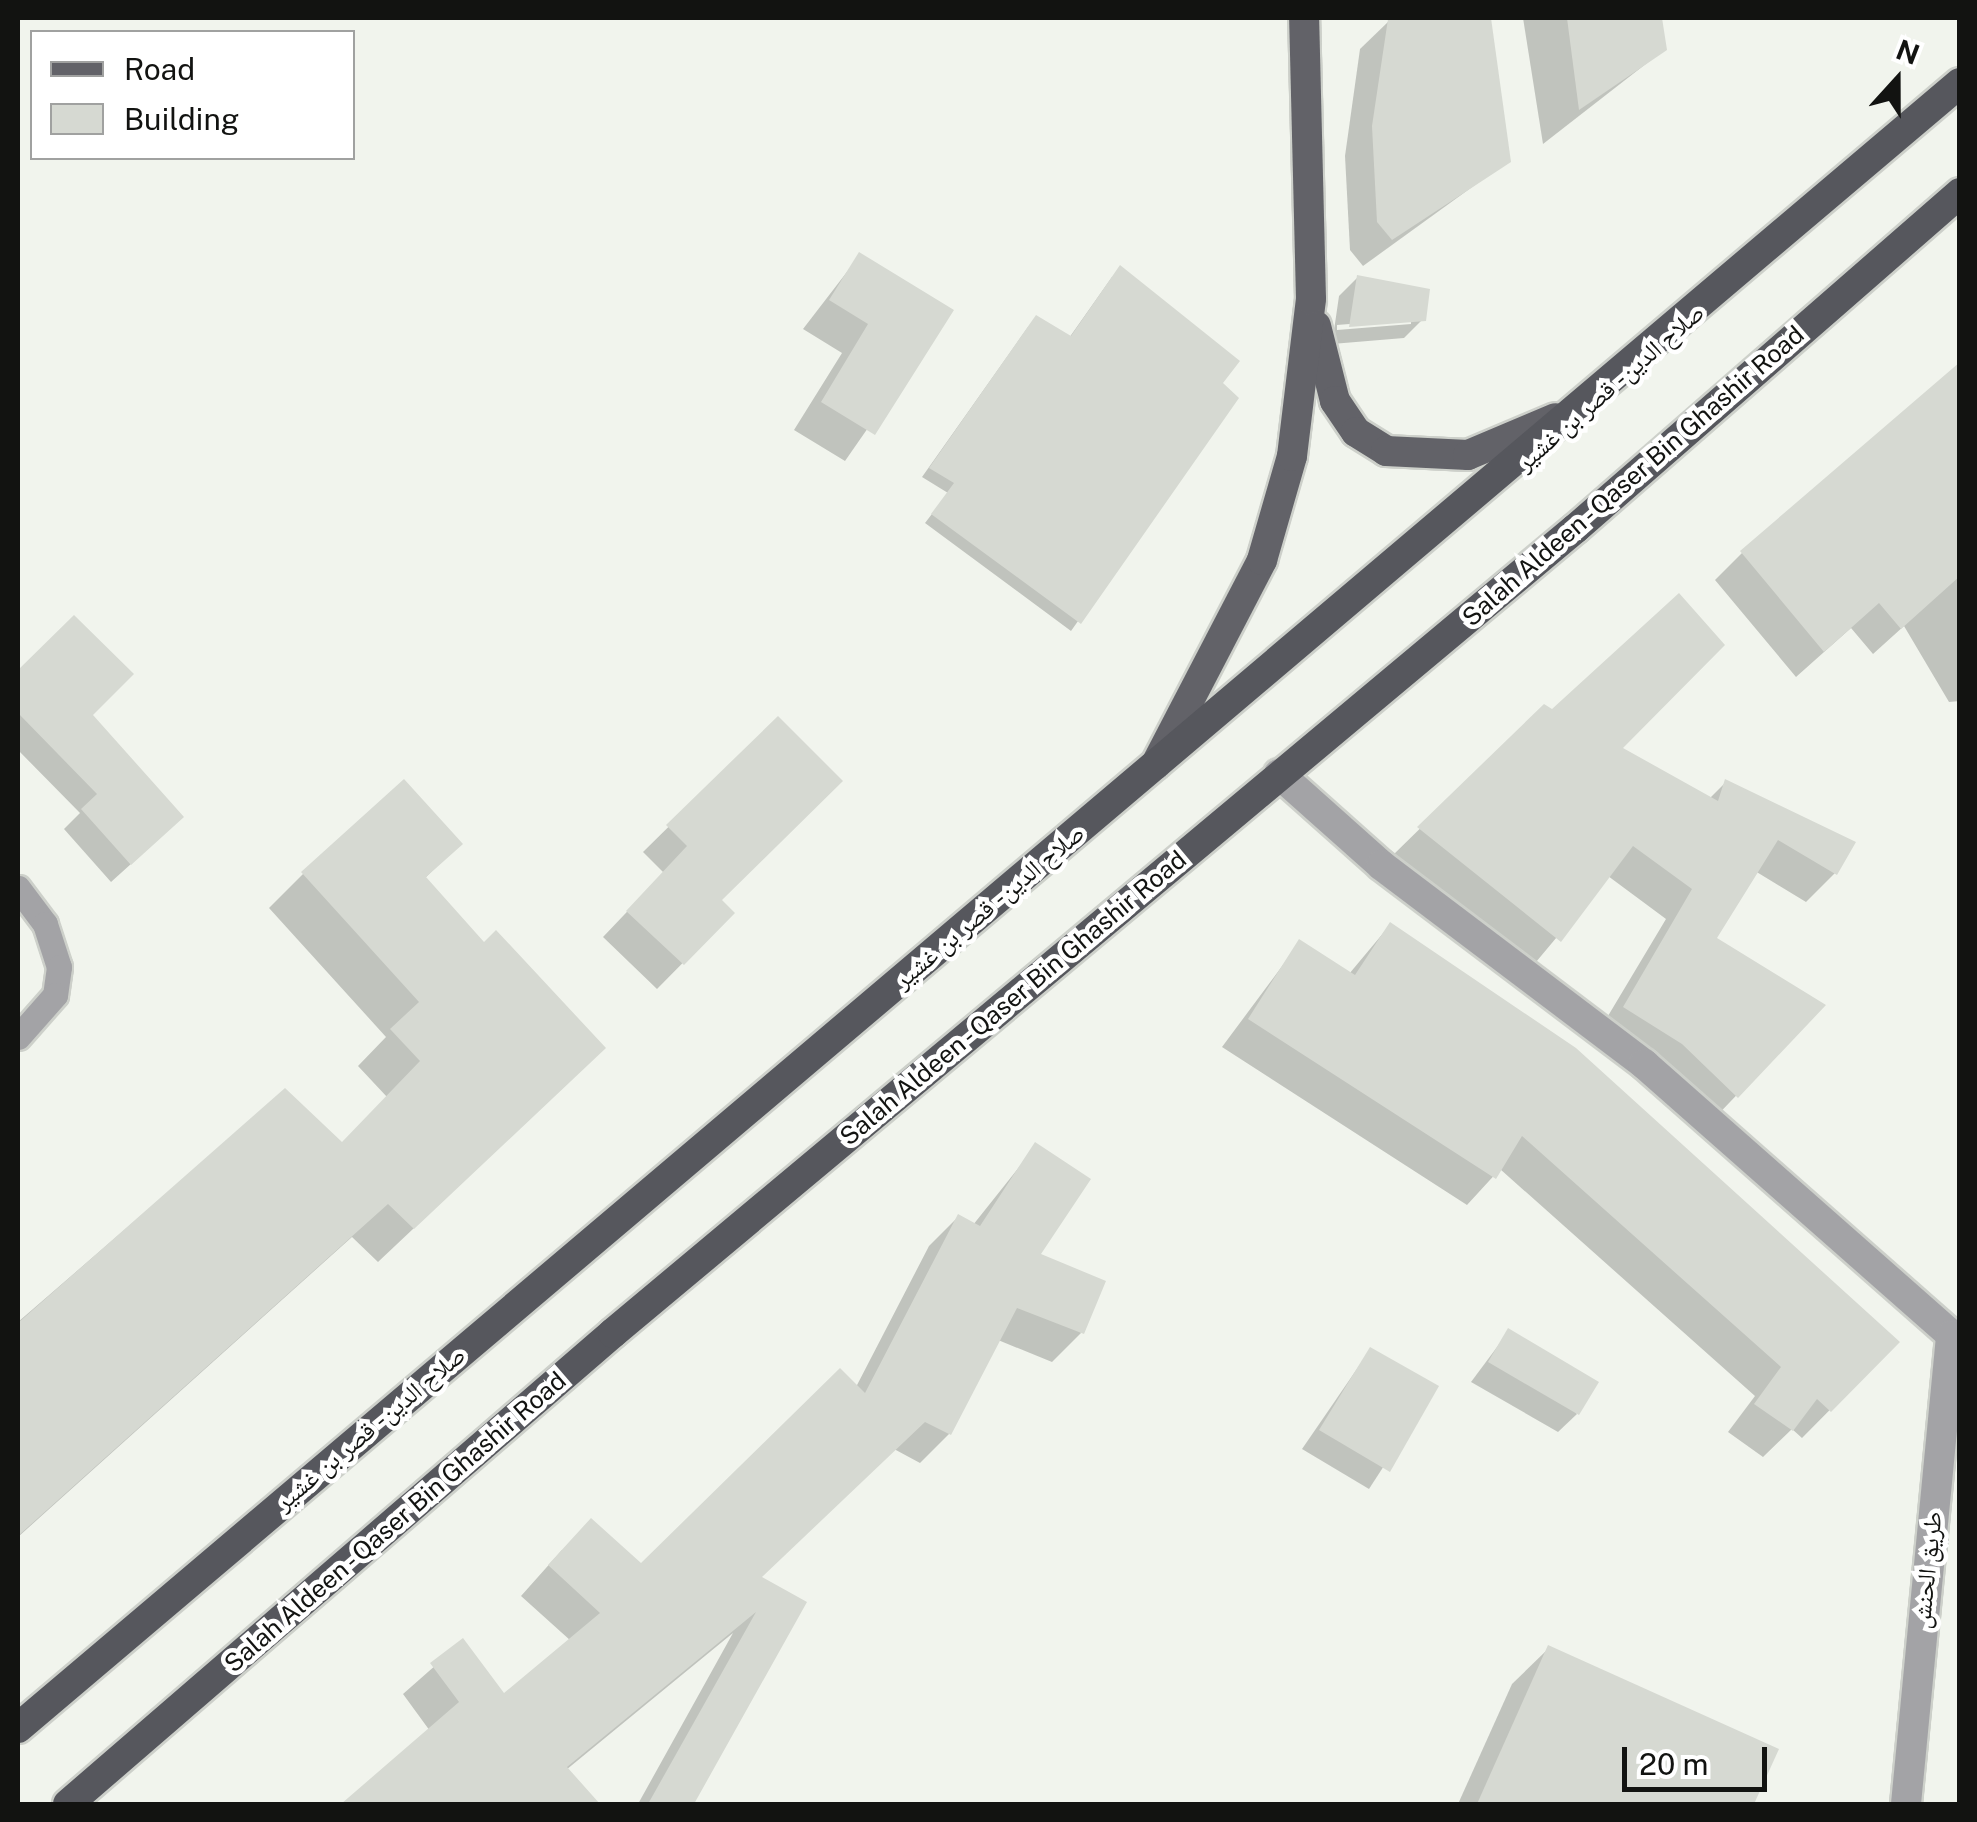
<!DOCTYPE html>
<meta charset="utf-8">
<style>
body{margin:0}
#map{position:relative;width:1977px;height:1822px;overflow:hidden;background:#f1f4ed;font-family:"Public Sans","Noto Naskh Arabic",sans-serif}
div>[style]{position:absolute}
.shadow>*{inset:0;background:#0003}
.building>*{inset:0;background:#d6d9d2}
.roads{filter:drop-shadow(2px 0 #cdd0ca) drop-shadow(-2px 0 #cdd0ca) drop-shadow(0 2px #cdd0ca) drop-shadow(0 -2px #cdd0ca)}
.service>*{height:25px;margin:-12.5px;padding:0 12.5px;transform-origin:12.5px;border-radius:12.5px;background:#a3a3a6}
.minor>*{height:30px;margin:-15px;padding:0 15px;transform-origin:15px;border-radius:15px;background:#a3a3a6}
.primary>*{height:30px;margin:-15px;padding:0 15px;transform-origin:15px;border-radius:15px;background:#626268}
.trunk>*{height:30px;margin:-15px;padding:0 15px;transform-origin:15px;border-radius:15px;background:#56575d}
span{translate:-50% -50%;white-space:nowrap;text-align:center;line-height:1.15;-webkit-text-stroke:9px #fff;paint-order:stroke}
.street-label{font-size:25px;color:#121311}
.frame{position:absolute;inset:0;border:20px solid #121311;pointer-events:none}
.legend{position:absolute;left:30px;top:30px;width:325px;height:130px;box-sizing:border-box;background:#fff;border:2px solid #a0a1a0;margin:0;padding:12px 18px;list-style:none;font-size:30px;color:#121311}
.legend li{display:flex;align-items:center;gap:20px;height:50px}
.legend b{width:50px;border:2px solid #a0a1a0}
.north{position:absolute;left:1847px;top:30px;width:100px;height:100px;-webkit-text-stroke:8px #fff;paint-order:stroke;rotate:21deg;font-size:28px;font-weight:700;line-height:40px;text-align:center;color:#121311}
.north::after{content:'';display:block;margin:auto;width:35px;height:45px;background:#121311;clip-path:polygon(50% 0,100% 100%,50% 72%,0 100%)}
.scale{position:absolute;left:1622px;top:1747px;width:145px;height:45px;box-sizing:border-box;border:5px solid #121311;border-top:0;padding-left:12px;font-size:30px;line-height:35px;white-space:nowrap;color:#121311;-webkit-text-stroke:8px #fff;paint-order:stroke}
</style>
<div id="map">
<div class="shadow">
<i style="clip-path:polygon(1523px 18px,1660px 18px,1665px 49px,1543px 144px)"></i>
<i style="clip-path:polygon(1389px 21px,1508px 161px,1363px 266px,1350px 250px,1345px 156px,1360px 49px)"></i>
<i style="clip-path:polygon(860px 255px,950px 310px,845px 461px,794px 430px,842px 353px,803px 329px)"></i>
<i style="clip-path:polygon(1112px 277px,1236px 399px,1071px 631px,925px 523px,948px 493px,922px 477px,1028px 327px,1069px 338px)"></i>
<i style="clip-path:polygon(evenodd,1358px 277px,1423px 319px,1404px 338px,1332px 344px,1339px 296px,1358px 277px,1411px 319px,1411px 324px,1337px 330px,1337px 325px,1411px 319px)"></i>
<i style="clip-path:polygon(1960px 536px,1960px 701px,1949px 702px,1904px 626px,1873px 654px,1851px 628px,1796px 677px,1715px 580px,1742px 553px)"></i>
<i style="clip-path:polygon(74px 618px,90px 715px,162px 836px,111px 882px,64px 829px,80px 813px,18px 750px,18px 674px)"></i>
<i style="clip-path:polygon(1544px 707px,1709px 799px,1726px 782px,1835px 873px,1806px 902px,1755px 871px,1714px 939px,1822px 1006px,1708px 1125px,1596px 1036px,1666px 919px,1608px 876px,1531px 968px,1391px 857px)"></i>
<i style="clip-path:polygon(778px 719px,718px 900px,732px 913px,657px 989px,603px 937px,664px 873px,643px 852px)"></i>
<i style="clip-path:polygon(460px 844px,424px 879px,569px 1082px,378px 1262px,352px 1237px,18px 1537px,18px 1322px,285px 1091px,341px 1145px,387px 1097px,358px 1066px,386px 1037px,269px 908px,303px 874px)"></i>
<i style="clip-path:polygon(1390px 925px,1897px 1342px,1802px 1438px,1792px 1429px,1763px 1457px,1728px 1432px,1755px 1396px,1500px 1169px,1467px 1205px,1222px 1047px,1300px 942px,1349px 974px)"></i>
<i style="clip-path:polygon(1036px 1146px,1038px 1255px,1081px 1333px,1052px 1362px,998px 1340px,949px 1434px,920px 1463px,894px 1449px,759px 1578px,804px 1603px,691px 1804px,638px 1804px,733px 1633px,566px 1770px,581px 1787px,563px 1804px,347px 1804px,430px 1731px,403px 1694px,462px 1642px,503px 1697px,571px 1641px,521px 1596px,562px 1550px,641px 1566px,856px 1387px,929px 1246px,958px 1217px,973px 1225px)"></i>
<i style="clip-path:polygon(1509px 1331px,1577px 1414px,1558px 1432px,1471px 1382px)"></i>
<i style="clip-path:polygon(1370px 1350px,1435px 1387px,1369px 1489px,1302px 1449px)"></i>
<i style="clip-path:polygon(1549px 1648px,1776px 1750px,1751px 1804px,1458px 1804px,1512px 1684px)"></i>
</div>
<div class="building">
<i style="clip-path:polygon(1491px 18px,1511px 162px,1392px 240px,1377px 222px,1372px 126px,1388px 19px)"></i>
<i style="clip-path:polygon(1567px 18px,1662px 18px,1667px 50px,1579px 110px)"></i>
<i style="clip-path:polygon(859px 252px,954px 310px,875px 435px,821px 402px,868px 324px,829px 300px)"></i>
<i style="clip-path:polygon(1120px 265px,1240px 361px,1223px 383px,1239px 398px,1081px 624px,931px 514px,954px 483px,929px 468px,1036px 315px,1071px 336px)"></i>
<i style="clip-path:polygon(1357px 275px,1430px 289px,1426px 321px,1349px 327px)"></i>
<i style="clip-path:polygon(1960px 362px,1960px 576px,1901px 629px,1879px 603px,1824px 652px,1740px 551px)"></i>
<i style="clip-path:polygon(1679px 593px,1725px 645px,1623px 748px,1718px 801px,1725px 779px,1856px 842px,1837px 875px,1778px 840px,1717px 938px,1826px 1005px,1738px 1098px,1682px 1044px,1623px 1007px,1692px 889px,1633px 846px,1561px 942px,1417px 827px,1544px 704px,1552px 709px)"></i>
<i style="clip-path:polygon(74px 615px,134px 674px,93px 715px,184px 817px,131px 865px,81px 809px,97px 794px,18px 713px,18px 670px)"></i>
<i style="clip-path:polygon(778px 716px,843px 781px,722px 900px,735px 913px,684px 965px,626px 911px,687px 846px,666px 825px)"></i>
<i style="clip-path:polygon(404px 779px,463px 844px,426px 877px,484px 942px,496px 930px,606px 1048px,414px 1229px,388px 1204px,18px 1536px,18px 1323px,285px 1088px,342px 1142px,420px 1061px,390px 1029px,419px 1002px,301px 872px)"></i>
<i style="clip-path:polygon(1390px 922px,1576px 1048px,1900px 1342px,1831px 1412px,1817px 1399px,1793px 1431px,1754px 1404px,1781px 1367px,1522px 1136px,1496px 1179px,1248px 1019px,1299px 939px,1355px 975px)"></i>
<i style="clip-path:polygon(1035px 1142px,1091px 1179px,1041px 1254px,1106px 1281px,1084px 1334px,1017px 1308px,951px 1435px,925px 1422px,762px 1577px,807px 1602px,694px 1804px,648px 1804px,756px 1612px,567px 1767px,600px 1804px,341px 1804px,459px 1702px,430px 1663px,463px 1638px,504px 1693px,600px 1613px,548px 1565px,591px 1518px,641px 1563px,840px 1368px,865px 1393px,958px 1214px,980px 1226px)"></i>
<i style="clip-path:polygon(1508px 1328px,1599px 1382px,1579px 1415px,1488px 1362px)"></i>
<i style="clip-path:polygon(1370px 1347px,1439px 1386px,1390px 1472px,1319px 1430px)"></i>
<i style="clip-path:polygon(1548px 1645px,1779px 1749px,1754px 1804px,1477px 1804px)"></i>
</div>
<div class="roads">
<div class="service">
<i style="left:18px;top:888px;width:45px;rotate:53.1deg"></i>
<i style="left:45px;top:924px;width:45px;rotate:72deg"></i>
<i style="left:59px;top:967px;width:28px;rotate:98deg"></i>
<i style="left:55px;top:995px;width:56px;rotate:131.4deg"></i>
</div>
<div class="minor">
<i style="left:1279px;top:774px;width:137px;rotate:41.7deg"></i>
<i style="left:1381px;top:865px;width:330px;rotate:37.1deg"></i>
<i style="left:1644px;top:1064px;width:422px;rotate:41.4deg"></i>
<i style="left:1906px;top:1804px;width:471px;rotate:-84.5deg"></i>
</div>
<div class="primary">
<i style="left:1316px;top:326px;width:77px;rotate:75.8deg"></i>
<i style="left:1335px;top:401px;width:37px;rotate:56deg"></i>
<i style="left:1356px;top:432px;width:36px;rotate:32deg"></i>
<i style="left:1386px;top:451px;width:82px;rotate:2.8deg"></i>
<i style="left:1468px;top:455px;width:95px;rotate:-22.8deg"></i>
<i style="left:1156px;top:764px;width:230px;rotate:-62.5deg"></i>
<i style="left:1262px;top:560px;width:108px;rotate:-73.9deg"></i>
<i style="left:1292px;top:456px;width:158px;rotate:-83.1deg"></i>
<i style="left:1311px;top:299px;width:281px;rotate:-91.4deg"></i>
</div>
<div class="trunk">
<i style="left:18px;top:1728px;width:2545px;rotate:-40.27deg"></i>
<i style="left:68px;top:1804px;width:720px;rotate:-40.83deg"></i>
<i style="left:613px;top:1333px;width:1254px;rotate:-39.89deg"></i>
<i style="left:1575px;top:529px;width:511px;rotate:-41.11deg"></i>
</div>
</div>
<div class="street-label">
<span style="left:1610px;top:387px;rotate:-41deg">صلاح الدين - قصر بن غشير</span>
<span style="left:1633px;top:476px;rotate:-41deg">Salah Aldeen - Qaser Bin Ghashir Road</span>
<span style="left:989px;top:906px;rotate:-40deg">صلاح الدين - قصر بن غشير</span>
<span style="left:1013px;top:998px;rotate:-40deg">Salah Aldeen - Qaser Bin Ghashir Road</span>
<span style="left:370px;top:1428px;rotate:-40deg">صلاح الدين - قصر بن غشير</span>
<span style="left:395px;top:1522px;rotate:-41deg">Salah Aldeen - Qaser Bin Ghashir Road</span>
<span style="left:1927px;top:1570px;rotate:-84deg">طريق الحنش</span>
</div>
<div class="frame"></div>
<ul class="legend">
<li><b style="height:12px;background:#626268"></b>Road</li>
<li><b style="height:28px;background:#d6d9d2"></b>Building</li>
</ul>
<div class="north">N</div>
<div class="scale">20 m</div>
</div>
